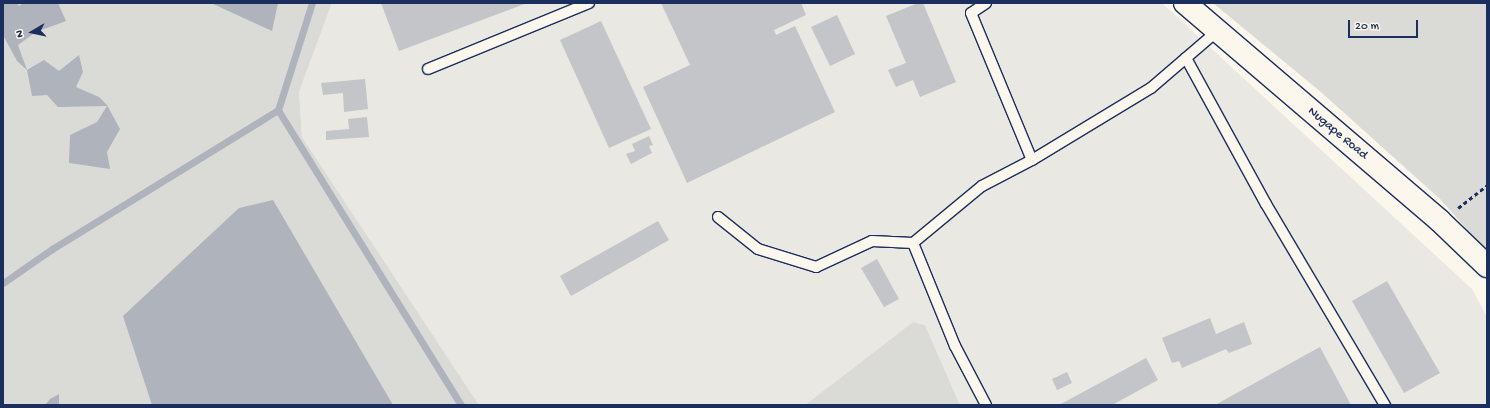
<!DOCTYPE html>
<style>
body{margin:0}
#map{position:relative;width:1490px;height:408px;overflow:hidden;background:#fbf7ec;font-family:"Gochi Hand",sans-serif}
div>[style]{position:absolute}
.built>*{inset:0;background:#eae8e2}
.green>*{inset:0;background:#dadad7}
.water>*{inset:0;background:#afb3bb}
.stream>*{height:7px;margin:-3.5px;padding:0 3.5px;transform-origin:3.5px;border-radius:3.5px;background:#afb3bb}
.building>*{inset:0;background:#c3c5c9}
.path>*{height:2.5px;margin-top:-1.25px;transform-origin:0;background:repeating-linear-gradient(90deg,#1b2f5e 0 4px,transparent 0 7px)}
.roads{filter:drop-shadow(1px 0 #1b2f5e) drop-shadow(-1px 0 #1b2f5e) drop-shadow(0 1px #1b2f5e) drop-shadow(0 -1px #1b2f5e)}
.lane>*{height:10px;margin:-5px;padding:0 5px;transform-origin:5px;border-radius:5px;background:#fbf7ec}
.secondary>*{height:22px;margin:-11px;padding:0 11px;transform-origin:11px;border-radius:11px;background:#fbf7ec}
span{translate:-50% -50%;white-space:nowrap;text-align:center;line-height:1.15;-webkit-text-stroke:3px #fbf7ec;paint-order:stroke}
.street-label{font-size:13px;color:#1b2f5e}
.frame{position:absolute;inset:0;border:4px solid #1b2f5e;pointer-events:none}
.north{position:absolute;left:12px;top:12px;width:40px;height:40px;-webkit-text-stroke:3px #fbf7ec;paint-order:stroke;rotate:261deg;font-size:11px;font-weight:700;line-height:16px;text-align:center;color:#1b2f5e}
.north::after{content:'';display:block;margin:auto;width:14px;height:18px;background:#1b2f5e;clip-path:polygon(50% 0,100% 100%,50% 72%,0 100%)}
.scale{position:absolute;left:1348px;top:20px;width:70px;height:18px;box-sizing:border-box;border:2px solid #1b2f5e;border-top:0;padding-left:5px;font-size:12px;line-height:14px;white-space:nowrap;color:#1b2f5e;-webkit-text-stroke:3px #fbf7ec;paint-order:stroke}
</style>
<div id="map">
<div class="built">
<i style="clip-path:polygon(332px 3px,1162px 3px,1472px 289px,1487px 317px,1487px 405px,960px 405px,925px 325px,913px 322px,805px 405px,479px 405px,302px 137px,299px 92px)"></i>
</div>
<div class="green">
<i style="clip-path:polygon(3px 3px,332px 3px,299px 92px,302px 137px,479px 405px,3px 405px)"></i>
<i style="clip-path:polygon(1213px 3px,1487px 3px,1487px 252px,1440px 199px,1322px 93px)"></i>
<i style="clip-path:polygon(913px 322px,925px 325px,960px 405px,805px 405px)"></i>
</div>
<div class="water">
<i style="clip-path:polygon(3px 3px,17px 3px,19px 6px,23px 3px,58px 3px,66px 21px,36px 32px,18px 45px,27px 70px,44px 60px,59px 71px,79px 55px,83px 72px,76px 87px,99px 97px,107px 105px,120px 129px,107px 152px,110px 169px,69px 163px,70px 135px,97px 122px,107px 106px,58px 107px,47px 95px,32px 96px,27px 70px,17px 61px,3px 35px)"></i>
<i style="clip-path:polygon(211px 3px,278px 3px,272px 31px)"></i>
<i style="clip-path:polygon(273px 200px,393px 405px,152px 405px,123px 316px,239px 208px)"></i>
<i style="clip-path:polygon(59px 394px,59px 405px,45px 405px,50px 399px)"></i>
</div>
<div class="stream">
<i style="left:278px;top:110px;width:112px;rotate:-72.4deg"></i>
<i style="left:3px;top:283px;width:60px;rotate:-34.8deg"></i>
<i style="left:52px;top:249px;width:265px;rotate:-31.6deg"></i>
<i style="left:278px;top:110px;width:347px;rotate:58.2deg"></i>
</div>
<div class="building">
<i style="clip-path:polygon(381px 3px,527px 3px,399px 51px)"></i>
<i style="clip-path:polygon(661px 3px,801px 3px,806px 15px,774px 30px,776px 35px,795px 26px,835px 112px,687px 183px,643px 87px,690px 65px)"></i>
<i style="clip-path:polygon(918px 3px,923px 3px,956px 82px,920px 97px,913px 80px,896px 87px,888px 70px,906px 63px,886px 16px)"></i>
<i style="clip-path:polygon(837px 15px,855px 54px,830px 66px,811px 27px)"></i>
<i style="clip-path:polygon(601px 21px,651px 129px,609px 148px,560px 40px)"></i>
<i style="clip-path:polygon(365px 79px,368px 109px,344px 112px,343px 93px,323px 95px,321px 83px)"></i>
<i style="clip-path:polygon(367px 117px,369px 137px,326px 140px,326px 131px,349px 129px,348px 119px)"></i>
<i style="clip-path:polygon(649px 136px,653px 145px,649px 146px,652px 153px,631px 164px,626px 154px,635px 151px,632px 144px)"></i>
<i style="clip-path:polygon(658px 221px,669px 240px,571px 296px,560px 276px)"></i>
<i style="clip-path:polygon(877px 259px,899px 299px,884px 307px,861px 268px)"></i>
<i style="clip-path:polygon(1387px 281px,1440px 373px,1404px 393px,1352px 301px)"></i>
<i style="clip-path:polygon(1210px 318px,1216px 334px,1244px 322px,1252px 344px,1229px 353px,1226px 349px,1182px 368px,1179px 361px,1172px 363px,1162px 338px)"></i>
<i style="clip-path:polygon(1320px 347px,1351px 405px,1215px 405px)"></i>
<i style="clip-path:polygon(1146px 358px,1158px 380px,1112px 405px,1059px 405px)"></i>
<i style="clip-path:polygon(1067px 372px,1072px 383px,1057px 390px,1052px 379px)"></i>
</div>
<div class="path">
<i style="left:1458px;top:208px;width:37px;rotate:-38deg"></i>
</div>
<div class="roads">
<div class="lane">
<i style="left:986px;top:3px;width:18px;rotate:146deg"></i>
<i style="left:971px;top:13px;width:159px;rotate:67.5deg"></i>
<i style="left:1186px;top:58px;width:166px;rotate:61.3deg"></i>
<i style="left:1266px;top:204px;width:234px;rotate:59.4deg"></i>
<i style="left:428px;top:69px;width:174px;rotate:-22.3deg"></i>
<i style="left:718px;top:217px;width:51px;rotate:38.7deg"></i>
<i style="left:758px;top:249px;width:61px;rotate:17.2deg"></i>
<i style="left:816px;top:267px;width:62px;rotate:-24.9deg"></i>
<i style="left:872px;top:241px;width:41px;rotate:2.8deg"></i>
<i style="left:986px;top:405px;width:67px;rotate:-117.7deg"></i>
<i style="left:955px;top:346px;width:111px;rotate:-112.2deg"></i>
<i style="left:913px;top:243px;width:89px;rotate:-39.6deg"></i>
<i style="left:982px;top:186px;width:56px;rotate:-27.5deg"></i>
<i style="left:1032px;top:160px;width:139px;rotate:-31.2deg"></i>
<i style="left:1151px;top:88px;width:86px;rotate:-40.7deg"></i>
</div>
<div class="secondary">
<i style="left:1185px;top:3px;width:335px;rotate:40.5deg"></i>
<i style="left:1440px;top:221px;width:65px;rotate:43.8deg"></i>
</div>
</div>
<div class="street-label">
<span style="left:1337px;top:134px;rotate:40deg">Nugape Road</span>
</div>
<div class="frame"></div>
<div class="north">N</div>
<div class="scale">20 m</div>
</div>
